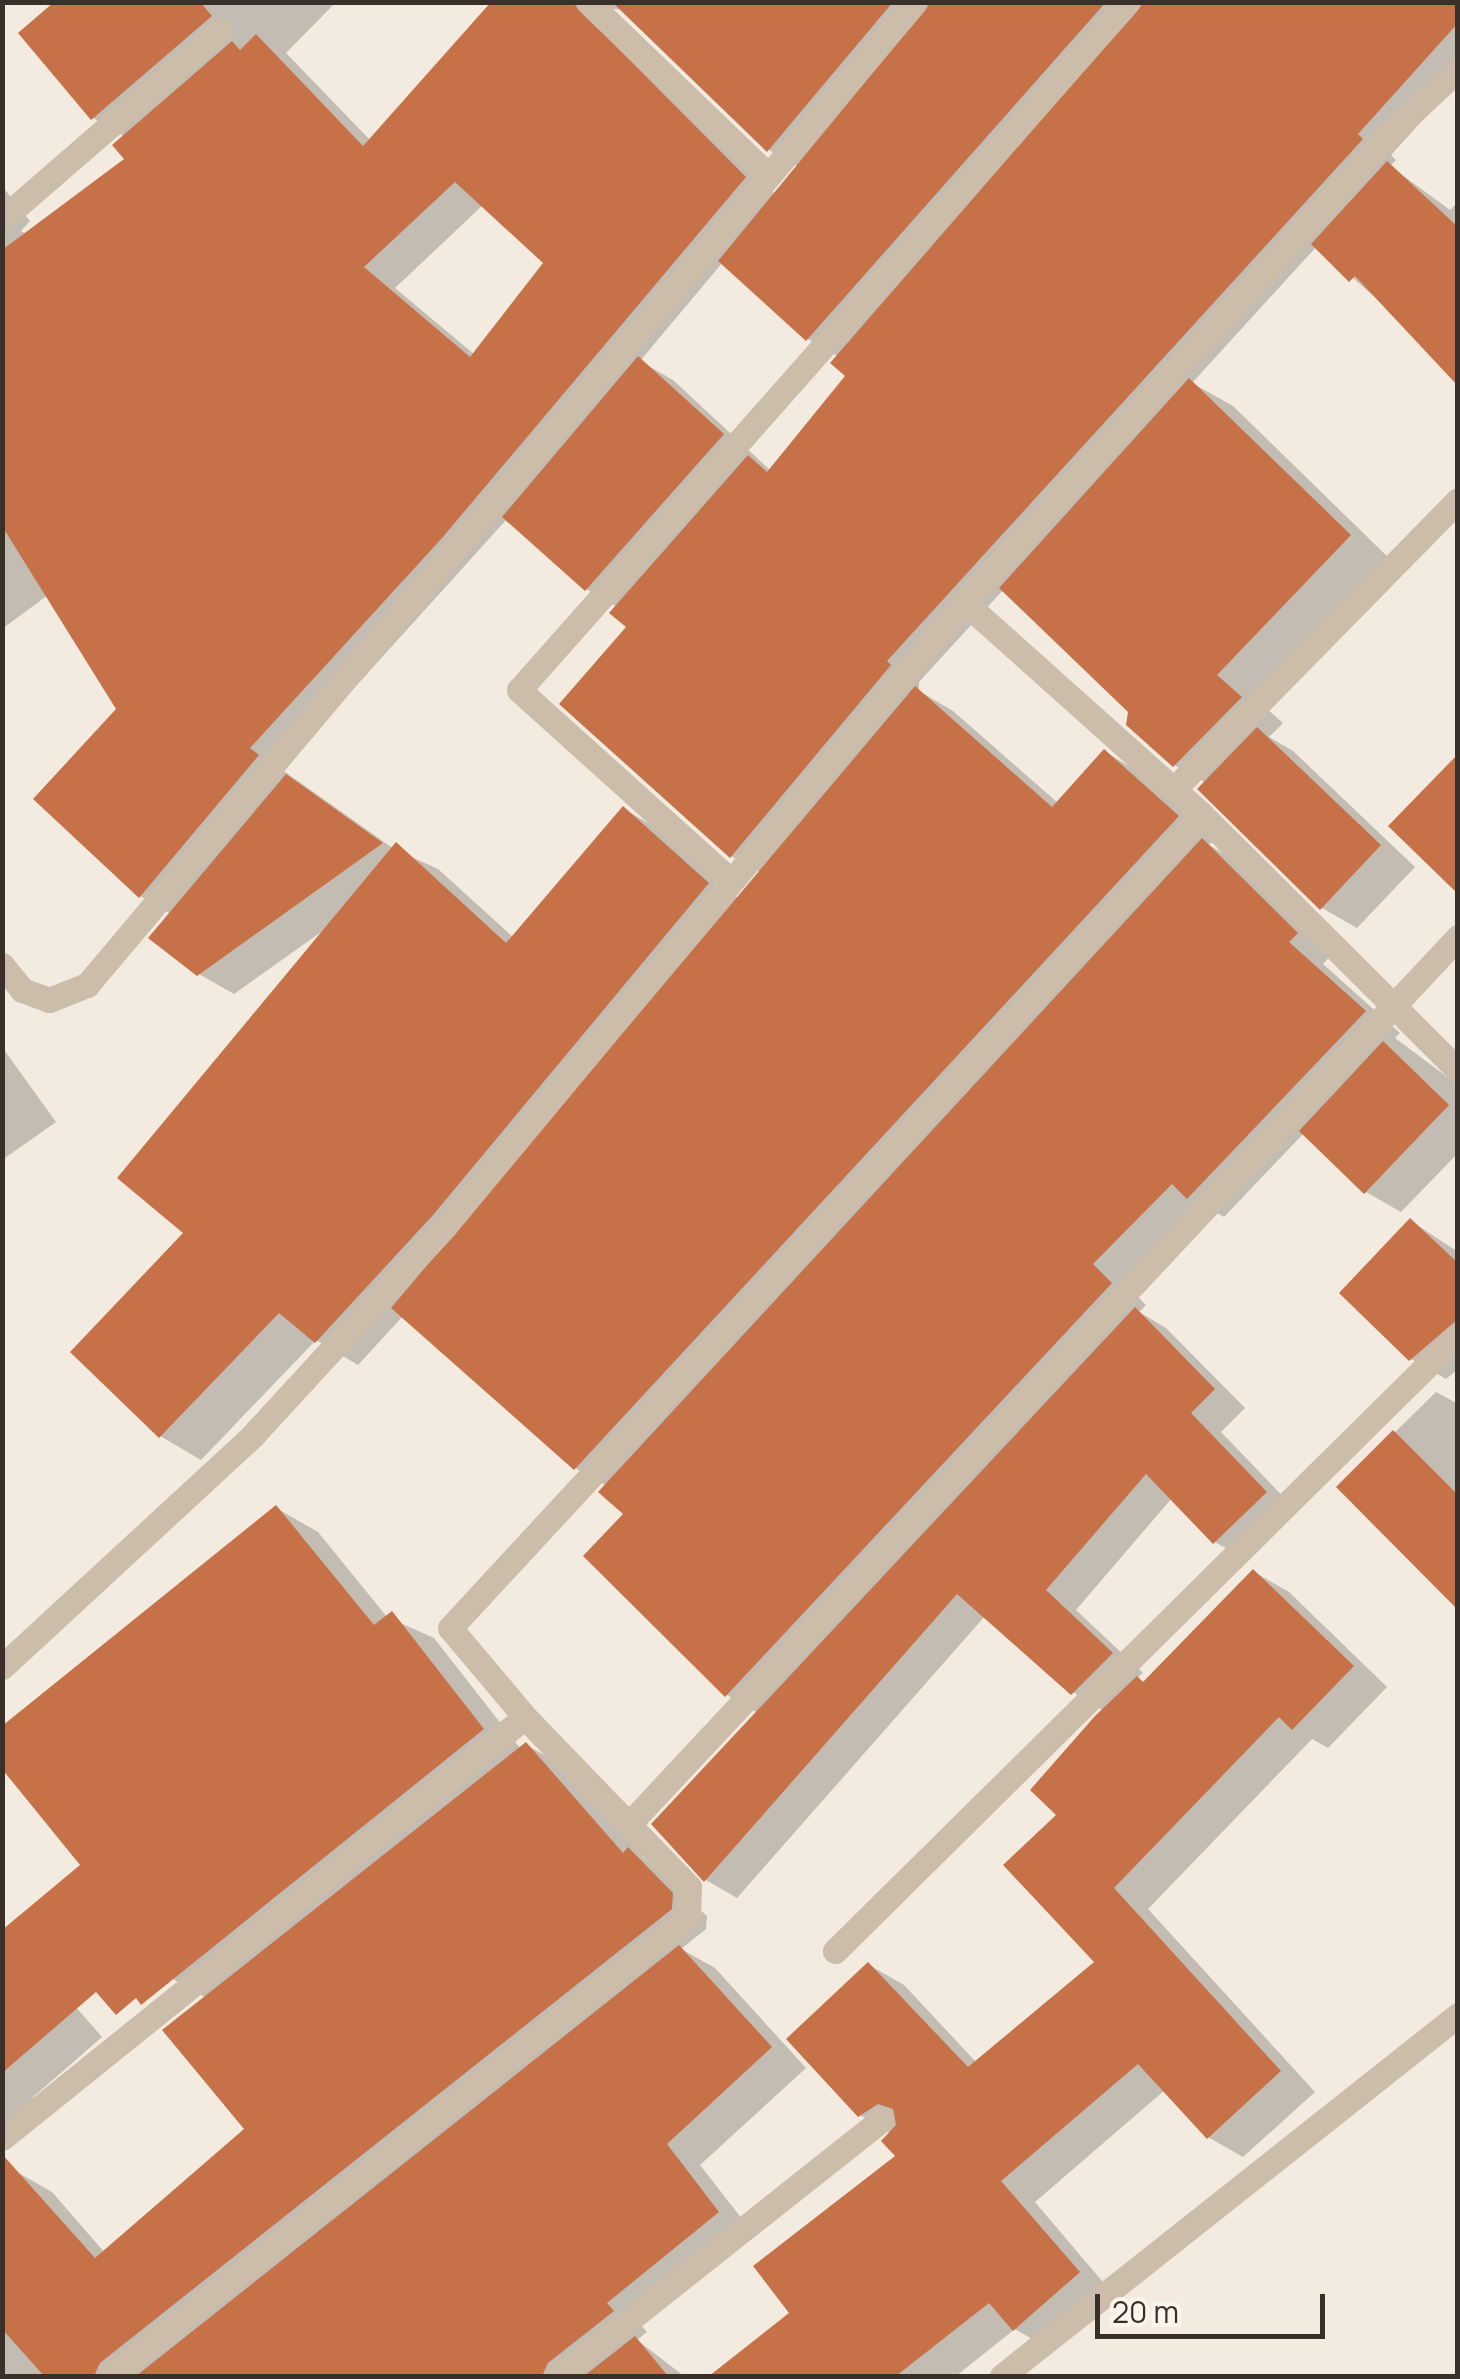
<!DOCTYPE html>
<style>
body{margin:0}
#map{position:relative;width:1460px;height:2379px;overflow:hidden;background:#f3ebdf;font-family:Manrope,sans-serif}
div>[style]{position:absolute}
.shadow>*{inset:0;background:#0003}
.building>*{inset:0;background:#c77149}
.minor>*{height:25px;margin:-12.5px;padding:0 12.5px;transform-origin:12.5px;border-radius:12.5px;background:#ccbcaa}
span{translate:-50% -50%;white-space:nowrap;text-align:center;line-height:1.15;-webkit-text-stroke:8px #faf5eb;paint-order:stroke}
.frame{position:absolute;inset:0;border:5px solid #39302a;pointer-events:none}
.scale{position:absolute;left:1095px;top:2294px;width:230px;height:45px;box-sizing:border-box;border:5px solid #39302a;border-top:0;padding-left:12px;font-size:30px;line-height:35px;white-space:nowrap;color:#39302a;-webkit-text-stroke:8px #faf5eb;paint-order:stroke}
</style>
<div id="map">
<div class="shadow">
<i style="clip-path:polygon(evenodd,58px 2px,336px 2px,286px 53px,371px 141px,494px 2px,1458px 2px,1458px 81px,1391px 155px,1396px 160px,1390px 166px,1450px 210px,1458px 202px,1458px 371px,1317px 246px,1192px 383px,1233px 406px,1392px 561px,1258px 701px,1283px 723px,1269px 737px,1293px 751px,1415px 867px,1357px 928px,1322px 908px,1206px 783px,1174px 765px,1131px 711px,1004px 589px,919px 682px,919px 691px,953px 711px,1058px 803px,1105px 752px,1142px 774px,1215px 839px,1209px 845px,1238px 862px,1331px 955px,1323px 964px,1400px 1033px,1395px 1038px,1458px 1085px,1458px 1153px,1401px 1212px,1366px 1192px,1304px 1133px,1224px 1217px,1205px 1206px,1127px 1286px,1146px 1305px,1139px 1312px,1166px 1328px,1245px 1408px,1221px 1432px,1297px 1511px,1246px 1560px,1215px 1542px,1172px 1498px,1076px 1610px,1143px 1673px,1137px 1678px,1145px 1683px,1254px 1572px,1289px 1592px,1387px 1687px,1328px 1748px,1312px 1739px,1148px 1909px,1315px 2092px,1243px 2157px,1208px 2137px,1165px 2090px,1035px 2202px,1113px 2294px,1049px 2349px,1015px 2329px,956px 2376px,713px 2376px,792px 2314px,898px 2156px,892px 2134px,860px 2115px,869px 1965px,904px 1985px,977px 2063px,1098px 1963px,1060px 1815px,1104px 1711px,1073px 1692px,985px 1616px,737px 1898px,706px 1880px,758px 1713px,727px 1695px,587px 1555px,627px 1514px,607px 1486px,575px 1468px,403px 1316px,358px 1365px,316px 1340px,201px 1460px,160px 1436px,187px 1233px,324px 930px,234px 994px,199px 974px,171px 914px,140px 896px,119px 709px,48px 595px,2px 629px,2px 186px,30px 221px,21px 231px,27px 234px,128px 160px,125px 137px,93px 118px,58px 2px,608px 9px,622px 9px,769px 150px,799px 167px,776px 195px,609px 35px,608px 9px,58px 2px,483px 205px,546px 262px,475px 355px,395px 288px,483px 205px,58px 2px,723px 262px,808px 339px,839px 357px,848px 376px,771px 471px,673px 380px,640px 361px,723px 262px,58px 2px,507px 519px,586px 589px,617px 607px,731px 856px,761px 873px,739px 899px,665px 833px,624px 809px,514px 938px,438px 869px,394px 849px,281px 769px,507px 519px)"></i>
<i style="clip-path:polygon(2px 1047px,56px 1122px,2px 1160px)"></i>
<i style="clip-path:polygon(1411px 1221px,1458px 1252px,1458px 1369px,1446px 1379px,1411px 1359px)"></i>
<i style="clip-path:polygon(1436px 1392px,1458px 1404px,1458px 1606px,1339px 1487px)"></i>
<i style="clip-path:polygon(276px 1508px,318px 1532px,387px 1617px,434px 1638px,520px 1748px,526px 1745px,562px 1765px,644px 1859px,707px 1916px,706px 1929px,681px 1949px,715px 1968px,806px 2068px,700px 2165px,753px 2233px,640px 2324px,647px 2332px,637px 2340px,684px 2376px,2px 2376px,2px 2185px,17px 2172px,52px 2192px,105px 2253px,248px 2130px,206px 1998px,173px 1979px)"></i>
<i style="clip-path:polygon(2px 1940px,33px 1958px,102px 2037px,32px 2098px,38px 2106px,2px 2136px)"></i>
</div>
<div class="building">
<i style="clip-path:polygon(54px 2px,200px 2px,212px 16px,91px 120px,18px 33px)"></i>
<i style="clip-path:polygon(evenodd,491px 2px,572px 2px,746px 177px,442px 538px,250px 748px,259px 755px,139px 898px,33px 799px,116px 709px,2px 526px,2px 250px,124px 159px,112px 145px,232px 41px,240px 50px,256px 34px,363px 146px,491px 2px,455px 182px,543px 263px,470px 357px,364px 267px,455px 182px)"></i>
<i style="clip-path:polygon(612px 2px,893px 2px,767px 152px)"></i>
<i style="clip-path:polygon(931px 2px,1106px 2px,806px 341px,718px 261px)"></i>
<i style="clip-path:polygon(1144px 2px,1458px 2px,1458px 23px,1358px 134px,1363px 139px,887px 661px,891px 665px,730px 858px,559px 704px,626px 627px,609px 613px,748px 455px,767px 472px,845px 376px,830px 363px)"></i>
<i style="clip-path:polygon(1387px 161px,1458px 227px,1458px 386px,1355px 276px,1349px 282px,1311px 244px)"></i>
<i style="clip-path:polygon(638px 356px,724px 434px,585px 591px,502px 517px)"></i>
<i style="clip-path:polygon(1189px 378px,1351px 535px,1217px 675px,1242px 697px,1173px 767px,1126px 725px,1128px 712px,999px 588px)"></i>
<i style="clip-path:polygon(915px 686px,1052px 807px,1104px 749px,1179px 816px,574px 1470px,391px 1308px)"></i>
<i style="clip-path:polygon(1257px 727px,1381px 845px,1320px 910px,1197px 789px)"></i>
<i style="clip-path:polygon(1458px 754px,1458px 894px,1388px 826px)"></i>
<i style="clip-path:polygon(286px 774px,383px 843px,197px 976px,148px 938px)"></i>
<i style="clip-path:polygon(623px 806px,709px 883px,433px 1215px,315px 1343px,279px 1313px,159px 1438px,70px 1352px,183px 1233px,117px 1178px,396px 842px,506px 943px)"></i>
<i style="clip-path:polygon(1202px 838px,1298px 933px,1289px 942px,1366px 1011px,1187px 1199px,1172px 1184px,1093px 1264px,1112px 1283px,725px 1697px,583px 1556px,623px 1514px,598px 1492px)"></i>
<i style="clip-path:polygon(1383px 1041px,1449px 1105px,1364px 1194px,1299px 1131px)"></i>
<i style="clip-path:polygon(1410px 1218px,1458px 1263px,1458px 1319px,1409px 1361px,1339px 1293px)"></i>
<i style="clip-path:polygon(1135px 1307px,1215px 1389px,1191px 1413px,1267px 1492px,1213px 1544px,1146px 1474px,1046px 1590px,1113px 1653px,1071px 1695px,957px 1594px,704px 1882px,651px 1824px)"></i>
<i style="clip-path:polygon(1393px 1430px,1458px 1495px,1458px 1610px,1336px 1487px)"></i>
<i style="clip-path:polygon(276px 1505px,374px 1625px,392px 1611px,484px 1729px,141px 2005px,136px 1998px,116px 2015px,96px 1992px,2px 2073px,2px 1930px,80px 1865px,2px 1769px,2px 1726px)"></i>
<i style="clip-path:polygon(1253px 1569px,1354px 1666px,1292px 1730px,1279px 1717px,1114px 1888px,1281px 2071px,1207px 2139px,1138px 2064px,1001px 2181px,1080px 2272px,1013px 2331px,989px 2303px,896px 2376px,709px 2376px,789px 2313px,753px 2266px,895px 2156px,881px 2141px,896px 2125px,893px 2109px,878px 2104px,858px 2117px,786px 2039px,868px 1962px,968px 2067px,1094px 1962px,1003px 1865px,1056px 1815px,1030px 1790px,1095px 1716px,1137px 1676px,1143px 1682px)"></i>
<i style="clip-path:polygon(526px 1742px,623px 1853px,628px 1847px,673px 1893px,672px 1909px,100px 2363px,94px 2376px,44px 2376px,2px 2329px,2px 2154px,95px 2258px,244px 2129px,162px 2030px)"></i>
<i style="clip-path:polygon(679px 1945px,772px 2047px,667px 2144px,719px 2212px,607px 2303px,614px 2311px,548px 2363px,542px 2376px,136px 2376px)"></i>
<i style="clip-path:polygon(635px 2336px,668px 2376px,584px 2376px)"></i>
</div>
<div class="minor">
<i style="left:588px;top:2px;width:250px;rotate:43.9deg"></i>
<i style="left:2px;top:219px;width:289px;rotate:-40.9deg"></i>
<i style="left:964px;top:602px;width:319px;rotate:41.8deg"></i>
<i style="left:1202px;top:815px;width:361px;rotate:44.9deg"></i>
<i style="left:1174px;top:789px;width:405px;rotate:-45.5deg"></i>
<i style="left:730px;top:880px;width:284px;rotate:-138deg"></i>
<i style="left:519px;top:690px;width:919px;rotate:-48.49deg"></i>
<i style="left:2px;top:965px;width:32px;rotate:51deg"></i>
<i style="left:22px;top:990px;width:29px;rotate:20deg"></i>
<i style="left:49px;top:1000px;width:41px;rotate:-21.5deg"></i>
<i style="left:87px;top:985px;width:1285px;rotate:-49.89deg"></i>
<i style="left:2px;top:1667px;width:342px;rotate:-42.7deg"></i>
<i style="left:253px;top:1435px;width:284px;rotate:-47.4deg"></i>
<i style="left:445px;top:1226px;width:812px;rotate:-50.25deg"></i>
<i style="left:964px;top:602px;width:632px;rotate:-47.76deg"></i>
<i style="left:1389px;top:134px;width:95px;rotate:-43.3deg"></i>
<i style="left:629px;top:1824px;width:1214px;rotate:-46.94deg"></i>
<i style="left:835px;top:1951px;width:876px;rotate:-44.68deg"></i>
<i style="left:2px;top:2138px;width:671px;rotate:-38.83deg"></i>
<i style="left:110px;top:2376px;width:738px;rotate:-38.45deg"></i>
<i style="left:688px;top:1917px;width:30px;rotate:-88deg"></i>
<i style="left:689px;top:1887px;width:236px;rotate:-134deg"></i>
<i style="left:525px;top:1717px;width:116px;rotate:-130.1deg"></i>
<i style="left:450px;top:1628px;width:1107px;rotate:-47.23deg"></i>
<i style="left:558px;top:2376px;width:412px;rotate:-38.4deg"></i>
<i style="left:1002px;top:2376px;width:582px;rotate:-38.37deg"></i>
</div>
<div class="frame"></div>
<div class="scale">20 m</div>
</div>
